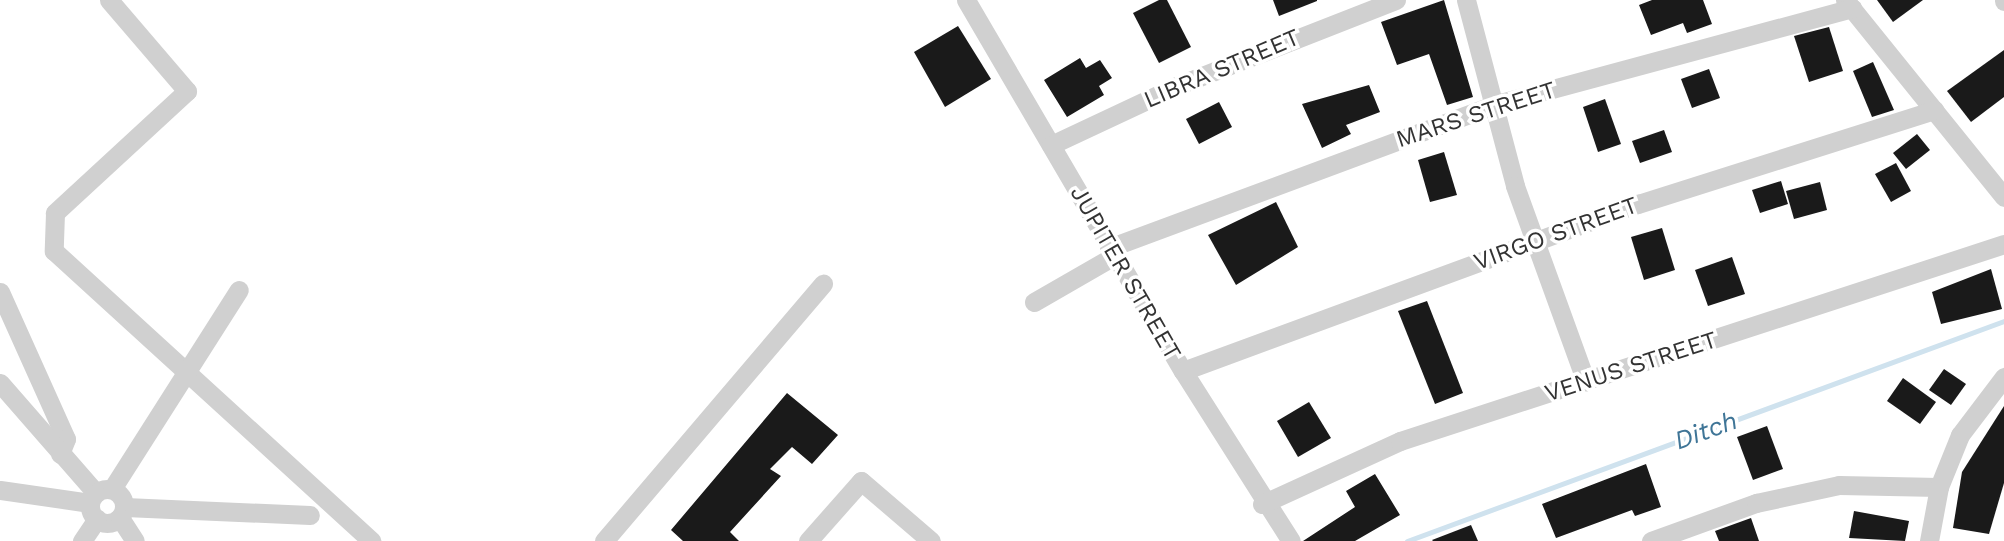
<!DOCTYPE html>
<style>
body{margin:0}
#map{position:relative;width:2004px;height:541px;overflow:hidden;background:#fff;font-family:"Work Sans",sans-serif}
div>[style]{position:absolute}
.stream>*{height:5px;margin:-2.5px;padding:0 2.5px;transform-origin:2.5px;border-radius:2.5px;background:#cfe2ee}
.building>*{inset:0;background:#1a1a1a}
.minor>*{height:19px;margin:-9.5px;padding:0 9.5px;transform-origin:9.5px;border-radius:9.5px;background:#d0d0d0}
.minor>.ring{margin:-9.5px;padding:0;box-sizing:content-box;background:none;border:19px solid #d0d0d0;border-radius:50%}
span{translate:-50% -50%;white-space:nowrap;text-align:center;line-height:1.15;-webkit-text-stroke:7px #fff;paint-order:stroke}
.street-label{font-size:24px;color:#333}
.water-label{font-size:26px;color:#3f7597;font-style:italic}
</style>
<div id="map">
<div class="stream">
<i style="left:1407px;top:541px;width:636px;rotate:-20.23deg"></i>
</div>
<div class="building">
<i style="clip-path:polygon(1159px 0,1167px 0,1191px 47px,1159px 63px,1133px 13px)"></i>
<i style="clip-path:polygon(1273px 0,1317px 0,1317px 1px,1279px 16px)"></i>
<i style="clip-path:polygon(1444px 0,1473px 97px,1447px 105px,1429px 54px,1397px 65px,1381px 22px)"></i>
<i style="clip-path:polygon(1652px 0,1703px 0,1712px 24px,1687px 33px,1683px 23px,1651px 35px,1639px 5px)"></i>
<i style="clip-path:polygon(1877px 0,1923px 0,1893px 22px)"></i>
<i style="clip-path:polygon(958px 26px,991px 79px,945px 107px,914px 52px)"></i>
<i style="clip-path:polygon(1829px 27px,1843px 71px,1809px 82px,1794px 36px)"></i>
<i style="clip-path:polygon(2004px 50px,2004px 97px,1971px 122px,1947px 91px)"></i>
<i style="clip-path:polygon(1080px 58px,1086px 68px,1100px 60px,1112px 78px,1099px 86px,1104px 95px,1067px 117px,1044px 80px)"></i>
<i style="clip-path:polygon(1873px 62px,1894px 110px,1872px 117px,1853px 71px)"></i>
<i style="clip-path:polygon(1709px 69px,1720px 98px,1692px 108px,1681px 79px)"></i>
<i style="clip-path:polygon(1369px 85px,1380px 112px,1346px 125px,1351px 134px,1322px 148px,1302px 104px)"></i>
<i style="clip-path:polygon(1605px 99px,1621px 144px,1598px 152px,1583px 107px)"></i>
<i style="clip-path:polygon(1219px 102px,1232px 127px,1199px 144px,1186px 119px)"></i>
<i style="clip-path:polygon(1664px 130px,1672px 152px,1640px 163px,1632px 141px)"></i>
<i style="clip-path:polygon(1917px 134px,1930px 150px,1906px 169px,1893px 153px)"></i>
<i style="clip-path:polygon(1444px 152px,1457px 195px,1430px 202px,1418px 160px)"></i>
<i style="clip-path:polygon(1896px 163px,1911px 191px,1891px 202px,1875px 174px)"></i>
<i style="clip-path:polygon(1781px 181px,1788px 204px,1760px 213px,1752px 190px)"></i>
<i style="clip-path:polygon(1820px 182px,1827px 210px,1794px 219px,1786px 191px)"></i>
<i style="clip-path:polygon(1276px 202px,1298px 247px,1236px 285px,1208px 235px)"></i>
<i style="clip-path:polygon(1662px 228px,1675px 270px,1644px 280px,1631px 237px)"></i>
<i style="clip-path:polygon(1732px 257px,1745px 294px,1708px 306px,1695px 270px)"></i>
<i style="clip-path:polygon(1991px 269px,2002px 309px,1941px 324px,1932px 292px)"></i>
<i style="clip-path:polygon(1427px 301px,1463px 393px,1435px 404px,1398px 311px)"></i>
<i style="clip-path:polygon(1944px 369px,1966px 384px,1951px 405px,1929px 390px)"></i>
<i style="clip-path:polygon(1903px 378px,1936px 402px,1920px 424px,1887px 401px)"></i>
<i style="clip-path:polygon(787px 393px,838px 435px,812px 464px,792px 447px,770px 469px,781px 476px,730px 532px,739px 541px,683px 541px,671px 530px)"></i>
<i style="clip-path:polygon(1309px 402px,1331px 438px,1298px 457px,1277px 421px)"></i>
<i style="clip-path:polygon(2004px 406px,2004px 483px,1989px 534px,1953px 528px,1962px 472px)"></i>
<i style="clip-path:polygon(1767px 426px,1783px 469px,1753px 480px,1737px 437px)"></i>
<i style="clip-path:polygon(1646px 464px,1661px 507px,1635px 516px,1632px 510px,1556px 538px,1542px 504px)"></i>
<i style="clip-path:polygon(1375px 474px,1400px 515px,1355px 541px,1303px 541px,1355px 507px,1346px 491px)"></i>
<i style="clip-path:polygon(1854px 511px,1909px 521px,1905px 541px,1849px 538px)"></i>
<i style="clip-path:polygon(1751px 518px,1759px 541px,1719px 541px,1715px 531px)"></i>
<i style="clip-path:polygon(1471px 525px,1478px 541px,1433px 541px,1432px 540px)"></i>
</div>
<div class="minor">
<i style="left:109px;top:0;width:120px;rotate:49.4deg"></i>
<i style="left:187px;top:91px;width:180px;rotate:137.3deg"></i>
<i style="left:55px;top:213px;width:38px;rotate:92deg"></i>
<i style="left:54px;top:251px;width:430px;rotate:42.4deg"></i>
<i style="left:966px;top:0;width:430px;rotate:59.7deg"></i>
<i style="left:1183px;top:371px;width:201px;rotate:57.6deg"></i>
<i style="left:1466px;top:0;width:192px;rotate:75.2deg"></i>
<i style="left:1515px;top:186px;width:208px;rotate:70.1deg"></i>
<i style="left:1845px;top:0;width:253px;rotate:51.1deg"></i>
<i style="left:2004px;top:0;width:1px;rotate:90deg"></i>
<i style="left:1051px;top:145px;width:141px;rotate:-25.1deg"></i>
<i style="left:1179px;top:85px;width:233px;rotate:-21.4deg"></i>
<i style="left:1109px;top:248px;width:410px;rotate:-20.4deg"></i>
<i style="left:1493px;top:105px;width:372px;rotate:-15.1deg"></i>
<i style="left:0;top:292px;width:161px;rotate:65.8deg"></i>
<i style="left:66px;top:439px;width:16px;rotate:112deg"></i>
<i style="left:1034px;top:302px;width:92px;rotate:-29.9deg"></i>
<i style="left:1183px;top:371px;width:485px;rotate:-20.2deg"></i>
<i style="left:1638px;top:204px;width:311px;rotate:-17.6deg"></i>
<i style="left:0;top:383px;width:146px;rotate:48.9deg"></i>
<i class="ring" style="left:90px;top:489px;width:15px;height:15px"></i>
<i style="left:112px;top:489px;width:236px;rotate:-57.5deg"></i>
<i style="left:0;top:490px;width:91px;rotate:8.2deg"></i>
<i style="left:1262px;top:504px;width:152px;rotate:-24.5deg"></i>
<i style="left:1400px;top:441px;width:635px;rotate:-18.06deg"></i>
<i style="left:125px;top:507px;width:185px;rotate:2.5deg"></i>
<i style="left:120px;top:518px;width:27px;rotate:57deg"></i>
<i style="left:82px;top:541px;width:27px;rotate:-56deg"></i>
<i style="left:604px;top:541px;width:338px;rotate:-49.6deg"></i>
<i style="left:808px;top:541px;width:80px;rotate:-48.5deg"></i>
<i style="left:861px;top:481px;width:92px;rotate:40.6deg"></i>
<i style="left:1651px;top:541px;width:112px;rotate:-19.9deg"></i>
<i style="left:1756px;top:503px;width:85px;rotate:-12.2deg"></i>
<i style="left:1839px;top:485px;width:100px;rotate:1.1deg"></i>
<i style="left:1929px;top:541px;width:55px;rotate:-79.5deg"></i>
<i style="left:1939px;top:487px;width:56px;rotate:-68deg"></i>
<i style="left:1960px;top:435px;width:73px;rotate:-52.8deg"></i>
</div>
<div class="street-label">
<span style="left:1222px;top:69px;rotate:-23deg">LIBRA STREET</span>
<span style="left:1476px;top:115px;rotate:-18deg">MARS STREET</span>
<span style="left:1556px;top:234px;rotate:-20deg">VIRGO STREET</span>
<span style="left:1125px;top:273px;rotate:60deg">JUPITER STREET</span>
<span style="left:1631px;top:367px;rotate:-18deg">VENUS STREET</span>
</div>
<div class="water-label">
<span style="left:1706px;top:431px;rotate:-20deg">Ditch</span>
</div>
</div>
